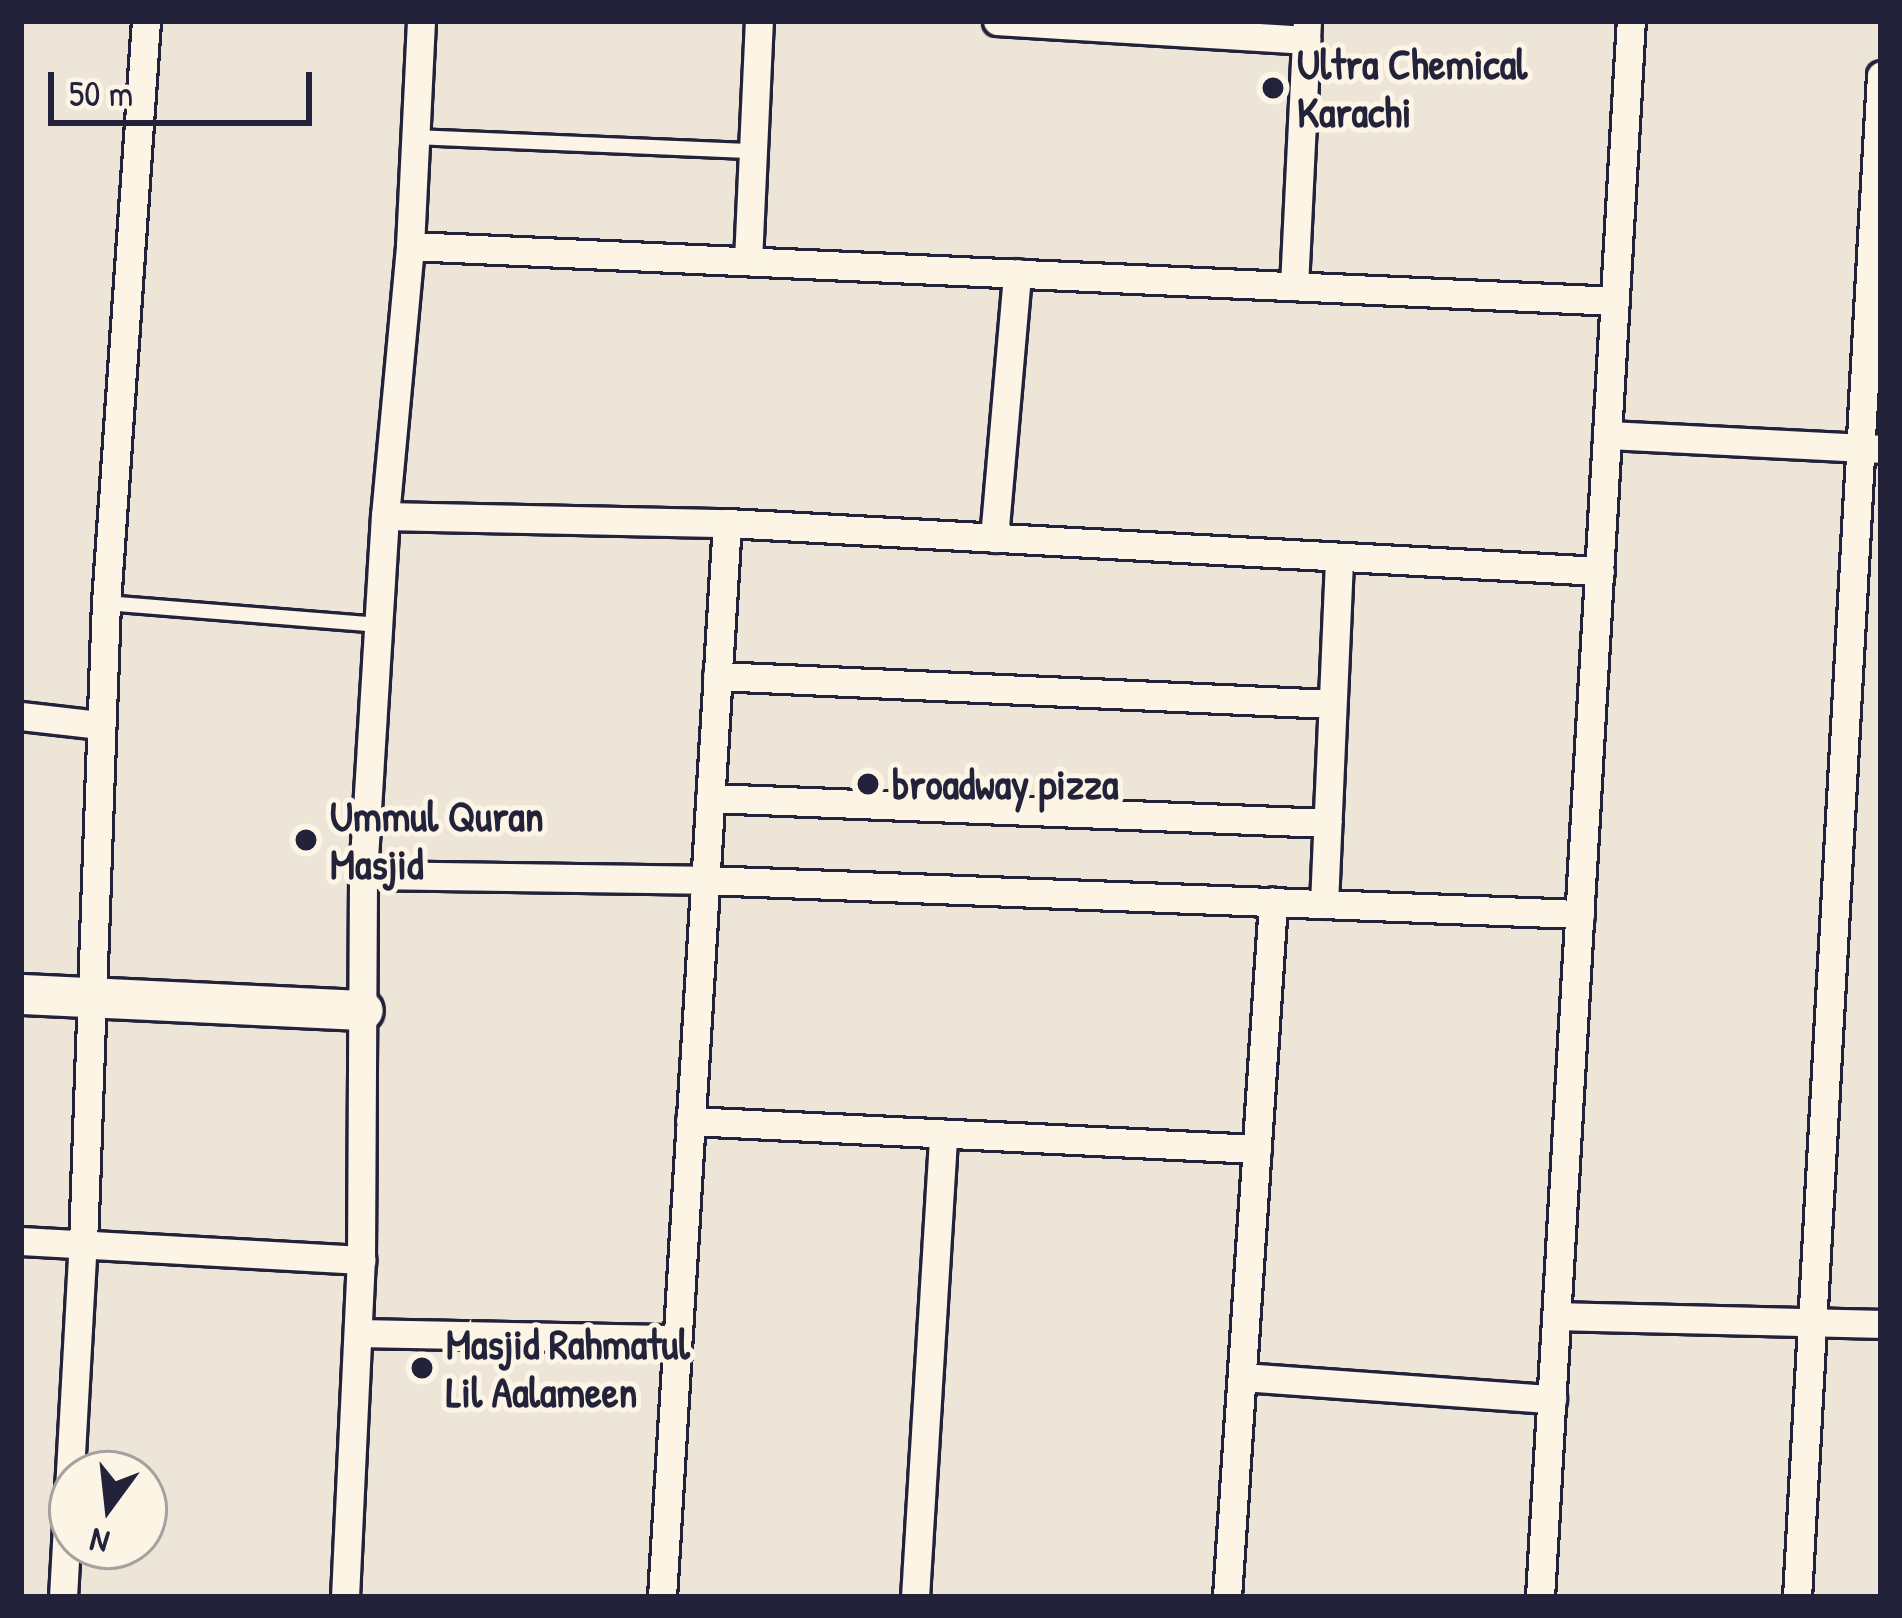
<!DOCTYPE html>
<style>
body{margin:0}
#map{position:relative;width:1902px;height:1618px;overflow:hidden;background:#fcf5e5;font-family:"Patrick Hand",sans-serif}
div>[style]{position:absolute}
.built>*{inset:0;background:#ece5d8}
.roads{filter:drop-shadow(3px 0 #22223b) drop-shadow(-3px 0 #22223b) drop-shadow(0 3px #22223b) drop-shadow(0 -3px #22223b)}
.lane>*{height:14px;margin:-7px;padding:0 7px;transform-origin:7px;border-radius:7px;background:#fcf5e5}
.street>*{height:27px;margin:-13.5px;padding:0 13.5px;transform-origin:13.5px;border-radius:13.5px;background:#fcf5e5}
.secondary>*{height:39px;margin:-19.5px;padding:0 19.5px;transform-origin:19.5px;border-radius:19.5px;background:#fcf5e5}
.dots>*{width:33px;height:33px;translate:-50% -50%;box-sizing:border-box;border:6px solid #fcf5e5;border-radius:50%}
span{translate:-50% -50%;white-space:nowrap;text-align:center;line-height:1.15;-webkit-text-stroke:10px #fcf5e5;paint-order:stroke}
.poi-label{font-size:42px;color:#22223b;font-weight:700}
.left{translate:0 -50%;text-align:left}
.frame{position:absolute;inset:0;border:24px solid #22223b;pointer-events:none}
.north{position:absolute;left:48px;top:1450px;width:120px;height:120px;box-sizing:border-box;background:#fcf5e5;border:3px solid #a5a1a1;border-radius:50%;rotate:195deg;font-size:33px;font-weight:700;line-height:48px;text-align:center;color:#22223b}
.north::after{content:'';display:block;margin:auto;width:42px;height:54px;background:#22223b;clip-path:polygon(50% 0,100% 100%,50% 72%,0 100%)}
.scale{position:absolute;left:48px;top:72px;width:264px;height:54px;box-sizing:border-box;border:6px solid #22223b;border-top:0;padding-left:15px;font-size:36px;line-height:42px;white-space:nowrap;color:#22223b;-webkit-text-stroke:9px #fcf5e5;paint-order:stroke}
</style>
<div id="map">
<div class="built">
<i style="clip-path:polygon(evenodd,21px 21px,1881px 21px,1881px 1597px,21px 1597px,21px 21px,72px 1474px,144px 1474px,144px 1546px,72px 1546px,72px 1474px)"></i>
</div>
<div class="roads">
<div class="lane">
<i style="left:415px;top:137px;width:338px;rotate:2.4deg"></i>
<i style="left:106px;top:603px;width:274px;rotate:4.6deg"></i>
</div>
<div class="street">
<i style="left:997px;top:21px;width:310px;rotate:3.5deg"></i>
<i style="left:410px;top:246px;width:1206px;rotate:2.61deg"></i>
<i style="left:748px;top:261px;width:240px;rotate:-87.4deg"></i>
<i style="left:1294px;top:286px;width:265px;rotate:-87.2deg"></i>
<i style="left:1607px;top:435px;width:274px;rotate:2.9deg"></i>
<i style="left:385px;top:516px;width:342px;rotate:1.2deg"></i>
<i style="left:727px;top:523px;width:874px;rotate:3.15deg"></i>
<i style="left:994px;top:538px;width:266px;rotate:-85deg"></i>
<i style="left:717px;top:676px;width:616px;rotate:2.61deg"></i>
<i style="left:21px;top:716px;width:80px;rotate:6.5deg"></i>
<i style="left:710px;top:798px;width:618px;rotate:2.32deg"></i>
<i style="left:363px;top:875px;width:342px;rotate:0.8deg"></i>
<i style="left:705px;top:880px;width:876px;rotate:2.23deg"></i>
<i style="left:1324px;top:904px;width:347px;rotate:-87.5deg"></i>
<i style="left:690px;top:1121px;width:568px;rotate:2.83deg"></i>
<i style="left:21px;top:1241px;width:341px;rotate:3.2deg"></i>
<i style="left:1556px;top:1316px;width:325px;rotate:1.4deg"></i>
<i style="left:358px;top:1333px;width:319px;rotate:1.1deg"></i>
<i style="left:1242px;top:1377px;width:311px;rotate:4.1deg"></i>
<i style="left:63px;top:1597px;width:354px;rotate:-86.8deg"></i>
<i style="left:83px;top:1244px;width:641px;rotate:-87.95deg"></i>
<i style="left:106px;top:603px;width:583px;rotate:-86.07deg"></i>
<i style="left:345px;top:1597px;width:337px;rotate:-87.3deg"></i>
<i style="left:361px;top:1260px;width:385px;rotate:-89.7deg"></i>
<i style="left:363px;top:875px;width:360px;rotate:-86.5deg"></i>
<i style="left:385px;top:516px;width:271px;rotate:-84.7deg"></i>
<i style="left:410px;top:246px;width:225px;rotate:-87.2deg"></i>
<i style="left:662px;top:1597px;width:1076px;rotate:-86.54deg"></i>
<i style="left:915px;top:1597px;width:464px;rotate:-86.5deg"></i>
<i style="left:1227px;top:1597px;width:697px;rotate:-86.21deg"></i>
<i style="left:1540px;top:1597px;width:1579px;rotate:-86.7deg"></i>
<i style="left:1797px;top:1597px;width:1524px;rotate:-86.84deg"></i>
</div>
<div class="secondary">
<i style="left:21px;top:994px;width:342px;rotate:2.7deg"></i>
</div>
</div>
<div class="dots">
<i style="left:1273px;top:88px;background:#22223b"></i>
<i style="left:868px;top:784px;background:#22223b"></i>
<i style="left:306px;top:840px;background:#22223b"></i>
<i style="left:422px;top:1368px;background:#22223b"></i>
</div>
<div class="poi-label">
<span class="left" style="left:1297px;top:88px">Ultra Chemical<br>Karachi</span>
<span class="left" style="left:892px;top:784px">broadway pizza</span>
<span class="left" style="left:330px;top:840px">Ummul Quran<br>Masjid</span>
<span class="left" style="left:446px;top:1368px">Masjid Rahmatul<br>Lil Aalameen</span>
</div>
<div class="frame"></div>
<div class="north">N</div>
<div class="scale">50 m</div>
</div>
